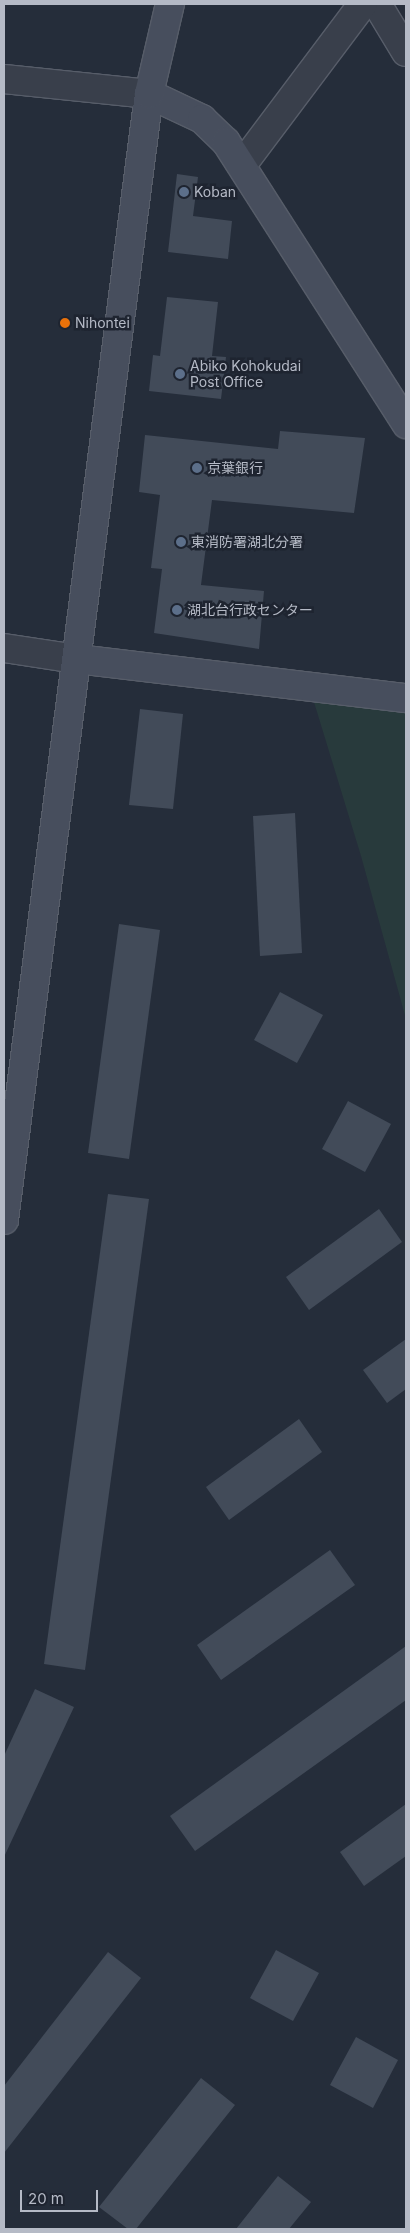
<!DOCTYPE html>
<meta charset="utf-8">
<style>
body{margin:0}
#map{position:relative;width:410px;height:2233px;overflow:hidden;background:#252d3a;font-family:Inter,"Noto Sans JP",sans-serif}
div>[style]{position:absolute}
.green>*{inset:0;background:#283a3c}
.building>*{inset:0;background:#424b59}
.roads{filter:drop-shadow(1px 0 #575d69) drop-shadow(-1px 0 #575d69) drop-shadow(0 1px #575d69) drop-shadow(0 -1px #575d69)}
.street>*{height:28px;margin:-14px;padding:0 14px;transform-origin:14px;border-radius:14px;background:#393f4b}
.secondary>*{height:28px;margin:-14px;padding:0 14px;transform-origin:14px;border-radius:14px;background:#474e5d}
.dots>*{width:14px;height:14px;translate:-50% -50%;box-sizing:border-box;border:2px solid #1e2430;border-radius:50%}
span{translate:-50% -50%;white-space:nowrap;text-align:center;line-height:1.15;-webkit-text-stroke:5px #1e2430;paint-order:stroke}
.poi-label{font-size:14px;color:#b5bac6}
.left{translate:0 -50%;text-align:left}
.frame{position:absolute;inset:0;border:5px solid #b5bac6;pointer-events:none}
.scale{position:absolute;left:20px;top:2190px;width:78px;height:22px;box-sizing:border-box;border:2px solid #b5bac6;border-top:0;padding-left:6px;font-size:15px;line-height:18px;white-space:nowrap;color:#b5bac6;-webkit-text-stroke:4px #1e2430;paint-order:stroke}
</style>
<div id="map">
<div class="green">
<i style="clip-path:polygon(310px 689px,406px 698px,406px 1019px,361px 856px)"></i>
</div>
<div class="building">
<i style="clip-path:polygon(177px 174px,198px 177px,193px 216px,232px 221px,228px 259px,168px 252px)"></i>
<i style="clip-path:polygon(167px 297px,218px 302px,212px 356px,226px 357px,221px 399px,149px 391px,153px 355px,160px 356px)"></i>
<i style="clip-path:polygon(280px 431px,365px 438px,354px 513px,212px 500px,201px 585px,264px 591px,259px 649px,154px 633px,162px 569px,151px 568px,160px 495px,139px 492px,145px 435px,278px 449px)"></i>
<i style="clip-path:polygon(140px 709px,183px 714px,173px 809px,129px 805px)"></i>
<i style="clip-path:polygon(295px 813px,302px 953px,260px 956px,253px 816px)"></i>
<i style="clip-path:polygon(119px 924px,160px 930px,129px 1159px,88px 1153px)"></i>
<i style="clip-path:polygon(280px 992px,323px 1015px,297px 1063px,254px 1040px)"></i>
<i style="clip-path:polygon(348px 1101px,391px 1124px,365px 1172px,322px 1149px)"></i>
<i style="clip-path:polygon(108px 1194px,149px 1199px,85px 1670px,44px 1664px)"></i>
<i style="clip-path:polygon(379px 1209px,402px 1242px,309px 1310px,286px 1277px)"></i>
<i style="clip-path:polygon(406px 1339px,406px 1389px,387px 1403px,363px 1370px)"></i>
<i style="clip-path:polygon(299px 1419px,322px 1452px,229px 1520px,206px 1487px)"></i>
<i style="clip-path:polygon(330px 1550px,355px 1585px,221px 1680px,197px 1645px)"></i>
<i style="clip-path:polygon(406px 1646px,406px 1700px,195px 1851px,170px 1816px)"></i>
<i style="clip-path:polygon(35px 1689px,74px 1707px,4px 1857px,4px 1756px)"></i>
<i style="clip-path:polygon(406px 1804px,406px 1856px,364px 1886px,340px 1852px)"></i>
<i style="clip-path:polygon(276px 1950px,319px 1973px,293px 2021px,250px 1998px)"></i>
<i style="clip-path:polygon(108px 1952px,141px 1978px,4px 2153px,4px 2086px)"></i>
<i style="clip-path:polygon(356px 2037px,398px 2060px,373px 2108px,330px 2085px)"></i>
<i style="clip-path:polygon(201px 2078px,235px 2105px,136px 2229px,128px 2229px,99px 2207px)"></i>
<i style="clip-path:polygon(278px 2176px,311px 2202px,289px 2229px,236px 2229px)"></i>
</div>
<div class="roads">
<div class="street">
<i style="left:377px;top:4px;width:56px;rotate:58.9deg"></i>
<i style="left:4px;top:79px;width:146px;rotate:5.9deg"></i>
<i style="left:242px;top:165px;width:201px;rotate:-53.1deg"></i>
<i style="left:4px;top:648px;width:74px;rotate:8.6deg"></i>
</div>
<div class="secondary">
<i style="left:149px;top:94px;width:59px;rotate:25.3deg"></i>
<i style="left:202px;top:119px;width:33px;rotate:44deg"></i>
<i style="left:226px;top:142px;width:335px;rotate:57.4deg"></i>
<i style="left:77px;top:659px;width:331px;rotate:6.8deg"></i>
<i style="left:4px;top:1220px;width:1135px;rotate:-82.66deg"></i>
<i style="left:149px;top:94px;width:92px;rotate:-76.9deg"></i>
</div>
</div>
<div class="dots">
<i style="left:184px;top:192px;background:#5c6f8a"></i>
<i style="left:65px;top:323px;background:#e8710a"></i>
<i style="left:180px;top:374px;background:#5c6f8a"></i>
<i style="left:197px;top:468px;background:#5c6f8a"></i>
<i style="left:181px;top:542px;background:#5c6f8a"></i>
<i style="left:177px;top:610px;background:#5c6f8a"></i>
</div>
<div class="poi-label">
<span class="left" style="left:194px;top:192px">Koban</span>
<span class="left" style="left:75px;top:323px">Nihontei</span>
<span class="left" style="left:190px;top:374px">Abiko Kohokudai<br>Post Office</span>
<span class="left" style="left:207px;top:468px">京葉銀行</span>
<span class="left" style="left:191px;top:542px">東消防署湖北分署</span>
<span class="left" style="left:187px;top:610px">湖北台行政センター</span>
</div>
<div class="frame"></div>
<div class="scale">20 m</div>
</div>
